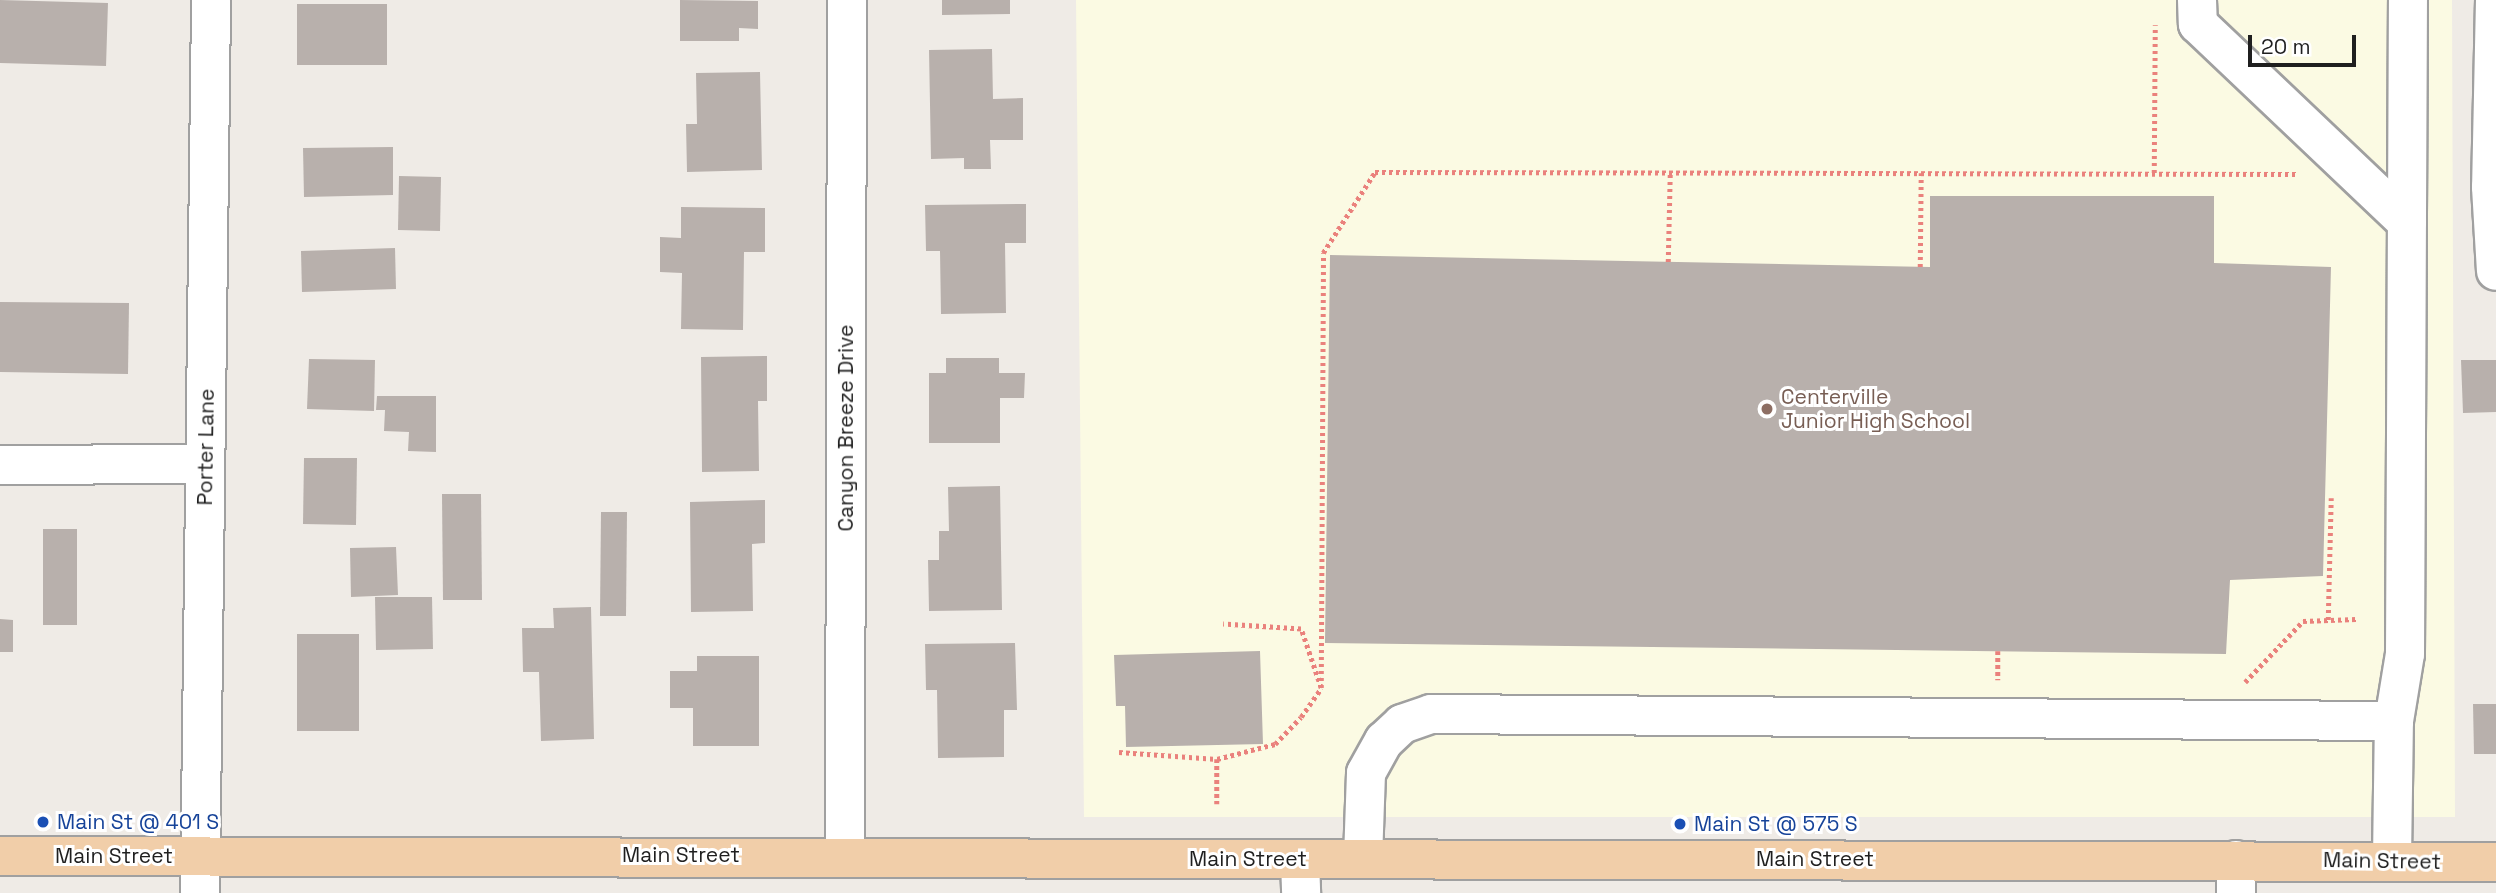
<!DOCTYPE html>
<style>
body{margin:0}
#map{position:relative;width:2496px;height:893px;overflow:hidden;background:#efebe6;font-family:"Space Grotesk",sans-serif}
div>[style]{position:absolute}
.education>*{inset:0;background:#fbfae3}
.building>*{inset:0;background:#b8b0ac}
.path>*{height:4.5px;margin-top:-2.25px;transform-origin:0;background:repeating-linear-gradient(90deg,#ea817c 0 3.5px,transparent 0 7px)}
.roads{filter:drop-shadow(2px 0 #a0a0a0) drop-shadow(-2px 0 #a0a0a0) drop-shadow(0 2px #a0a0a0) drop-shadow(0 -2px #a0a0a0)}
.minor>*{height:38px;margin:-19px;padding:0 19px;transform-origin:19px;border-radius:19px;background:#fff}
.major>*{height:38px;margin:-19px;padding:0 19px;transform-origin:19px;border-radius:19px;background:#f1cea9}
.dots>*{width:19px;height:19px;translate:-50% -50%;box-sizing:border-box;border:4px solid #fff;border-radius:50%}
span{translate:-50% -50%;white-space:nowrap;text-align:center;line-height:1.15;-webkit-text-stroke:6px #fff;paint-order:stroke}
.education-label{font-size:21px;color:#785e54}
.left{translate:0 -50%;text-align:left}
.street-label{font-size:21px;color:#1f1f1f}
.transit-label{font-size:21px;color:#164399}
.scale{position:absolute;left:2248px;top:35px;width:108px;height:32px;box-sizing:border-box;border:4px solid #1f1f1f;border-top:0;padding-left:9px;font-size:21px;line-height:24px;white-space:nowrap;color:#1f1f1f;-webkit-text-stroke:5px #fff;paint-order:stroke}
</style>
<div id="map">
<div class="education">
<i style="clip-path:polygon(1076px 0,2452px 0,2455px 817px,1084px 817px)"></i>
</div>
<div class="building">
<i style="clip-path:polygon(0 0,108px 3px,106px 66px,0 63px)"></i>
<i style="clip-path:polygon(680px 0,758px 1px,758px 29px,739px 28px,739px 41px,680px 41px)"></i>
<i style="clip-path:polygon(942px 0,1010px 0,1010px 14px,942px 15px)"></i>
<i style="clip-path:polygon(297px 4px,387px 4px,387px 65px,297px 65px)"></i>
<i style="clip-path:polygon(992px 49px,993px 99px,1023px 98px,1023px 140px,990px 140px,991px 169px,964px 169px,964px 158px,931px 159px,929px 50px)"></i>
<i style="clip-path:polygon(760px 72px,762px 170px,687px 172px,686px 124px,697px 124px,696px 73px)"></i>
<i style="clip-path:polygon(393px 147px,393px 195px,304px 197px,303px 148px)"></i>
<i style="clip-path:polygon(399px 176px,441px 177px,440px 231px,398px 230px)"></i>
<i style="clip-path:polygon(1930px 196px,2214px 196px,2214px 263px,2331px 267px,2323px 576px,2230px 580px,2226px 654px,1325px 643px,1330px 255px,1930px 267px)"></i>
<i style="clip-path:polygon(1026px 204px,1026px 243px,1005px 243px,1006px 313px,941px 314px,940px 251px,926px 251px,925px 205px)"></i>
<i style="clip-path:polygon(681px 207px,765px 208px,765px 252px,744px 252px,743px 330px,681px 329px,682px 273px,660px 272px,660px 237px,681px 238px)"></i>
<i style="clip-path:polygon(395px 248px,396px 289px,302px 292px,301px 251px)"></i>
<i style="clip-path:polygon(0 302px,129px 303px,128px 374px,0 372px)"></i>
<i style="clip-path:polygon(767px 356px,767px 401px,758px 401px,759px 471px,702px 472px,701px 357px)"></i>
<i style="clip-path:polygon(946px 358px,999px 358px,999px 373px,1025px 373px,1024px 398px,1000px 398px,1000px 443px,929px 443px,929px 373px,946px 373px)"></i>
<i style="clip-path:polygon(309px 359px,375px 360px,374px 411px,307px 409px)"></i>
<i style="clip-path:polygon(2461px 360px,2496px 360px,2496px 412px,2463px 413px)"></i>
<i style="clip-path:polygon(377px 396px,436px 396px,436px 452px,408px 451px,409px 432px,384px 431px,385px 410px,376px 410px)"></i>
<i style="clip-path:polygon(304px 458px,357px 458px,356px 525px,303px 524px)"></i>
<i style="clip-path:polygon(1000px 486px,1002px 610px,929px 611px,928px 560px,939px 560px,939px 531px,949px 531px,948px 487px)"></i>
<i style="clip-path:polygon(442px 494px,481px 494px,482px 600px,443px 600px)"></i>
<i style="clip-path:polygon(765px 500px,765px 543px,752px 544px,753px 611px,691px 612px,690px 502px)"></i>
<i style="clip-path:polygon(601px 512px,627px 512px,626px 616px,600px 616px)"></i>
<i style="clip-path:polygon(43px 529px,77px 529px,77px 625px,43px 625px)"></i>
<i style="clip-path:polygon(396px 547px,398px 595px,351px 597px,350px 548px)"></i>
<i style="clip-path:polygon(375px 597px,432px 597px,433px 649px,376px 650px)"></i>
<i style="clip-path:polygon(591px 607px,594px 739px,541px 741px,539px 672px,523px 672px,522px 628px,554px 628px,553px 608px)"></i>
<i style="clip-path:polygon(0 619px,13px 620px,13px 652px,0 652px)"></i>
<i style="clip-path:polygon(297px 634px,359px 634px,359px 731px,297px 731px)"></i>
<i style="clip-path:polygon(1015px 643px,1017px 710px,1004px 710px,1004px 757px,938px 758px,937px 690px,926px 690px,925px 644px)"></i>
<i style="clip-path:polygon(1260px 651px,1263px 744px,1126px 747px,1125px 706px,1116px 706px,1114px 655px)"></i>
<i style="clip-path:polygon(697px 656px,759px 656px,759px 746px,693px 746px,693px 708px,670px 708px,670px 671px,697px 671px)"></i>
<i style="clip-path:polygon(2473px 704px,2496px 704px,2496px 754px,2474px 754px)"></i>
</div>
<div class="path">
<i style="left:2154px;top:173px;width:148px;rotate:-89.6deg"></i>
<i style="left:1668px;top:262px;width:90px;rotate:-88.7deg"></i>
<i style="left:1920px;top:267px;width:94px;rotate:-89.4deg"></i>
<i style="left:2328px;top:620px;width:122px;rotate:-88.6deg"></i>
<i style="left:1998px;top:651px;width:29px;rotate:90deg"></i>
<i style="left:2245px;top:682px;width:84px;rotate:-46.4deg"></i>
<i style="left:2303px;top:621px;width:53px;rotate:-2.2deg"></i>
<i style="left:1321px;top:688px;width:435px;rotate:-89.7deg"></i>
<i style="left:1323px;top:253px;width:96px;rotate:-57.3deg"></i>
<i style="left:1375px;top:172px;width:922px;rotate:0.12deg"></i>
<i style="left:1119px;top:752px;width:98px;rotate:4.1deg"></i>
<i style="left:1217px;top:759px;width:60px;rotate:-14.5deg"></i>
<i style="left:1275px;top:744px;width:37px;rotate:-46deg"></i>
<i style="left:1301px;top:717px;width:35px;rotate:-55deg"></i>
<i style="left:1321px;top:688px;width:62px;rotate:-108.7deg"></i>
<i style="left:1301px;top:629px;width:78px;rotate:-176.3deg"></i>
<i style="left:1217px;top:759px;width:45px;rotate:90deg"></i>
</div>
<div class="roads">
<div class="minor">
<i style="left:2197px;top:0;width:24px;rotate:88deg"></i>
<i style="left:2198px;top:24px;width:288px;rotate:43.5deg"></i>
<i style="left:2495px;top:0;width:187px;rotate:91.2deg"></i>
<i style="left:2491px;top:187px;width:84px;rotate:86.6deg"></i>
<i style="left:0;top:465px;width:205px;rotate:-0.3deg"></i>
<i style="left:845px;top:855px;width:855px;rotate:-89.87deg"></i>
<i style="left:1363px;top:859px;width:86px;rotate:-88deg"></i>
<i style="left:1366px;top:773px;width:37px;rotate:-61deg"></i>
<i style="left:1384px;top:741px;width:25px;rotate:-43deg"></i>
<i style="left:1402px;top:724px;width:31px;rotate:-19deg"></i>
<i style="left:1431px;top:714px;width:963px;rotate:0.42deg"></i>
<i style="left:1300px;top:860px;width:33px;rotate:88deg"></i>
<i style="left:2236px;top:860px;width:33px;rotate:90deg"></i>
<i style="left:2392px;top:860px;width:139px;rotate:-89.2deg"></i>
<i style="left:2394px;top:721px;width:68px;rotate:-80.7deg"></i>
<i style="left:2405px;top:654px;width:654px;rotate:-89.74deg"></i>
<i style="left:200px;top:893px;width:893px;rotate:-89.29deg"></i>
</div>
<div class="major">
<i style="left:0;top:856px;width:2496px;rotate:0.14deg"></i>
</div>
</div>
<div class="dots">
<i style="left:1767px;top:409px;background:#8d6e63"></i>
<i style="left:43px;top:822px;background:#1a4fb4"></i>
<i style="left:1680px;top:824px;background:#1a4fb4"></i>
</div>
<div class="education-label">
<span class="left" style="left:1781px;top:409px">Centerville<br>Junior High School</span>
</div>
<div class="street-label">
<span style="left:846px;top:428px;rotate:-90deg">Canyon Breeze Drive</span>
<span style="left:206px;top:447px;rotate:-89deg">Porter Lane</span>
<span style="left:681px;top:855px">Main Street</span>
<span style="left:114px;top:856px">Main Street</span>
<span style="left:1248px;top:859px">Main Street</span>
<span style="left:1815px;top:859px">Main Street</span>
<span style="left:2382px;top:861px;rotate:1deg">Main Street</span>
</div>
<div class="transit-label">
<span class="left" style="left:57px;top:822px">Main St @ 401 S</span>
<span class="left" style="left:1694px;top:824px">Main St @ 575 S</span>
</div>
<div class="scale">20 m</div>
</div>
